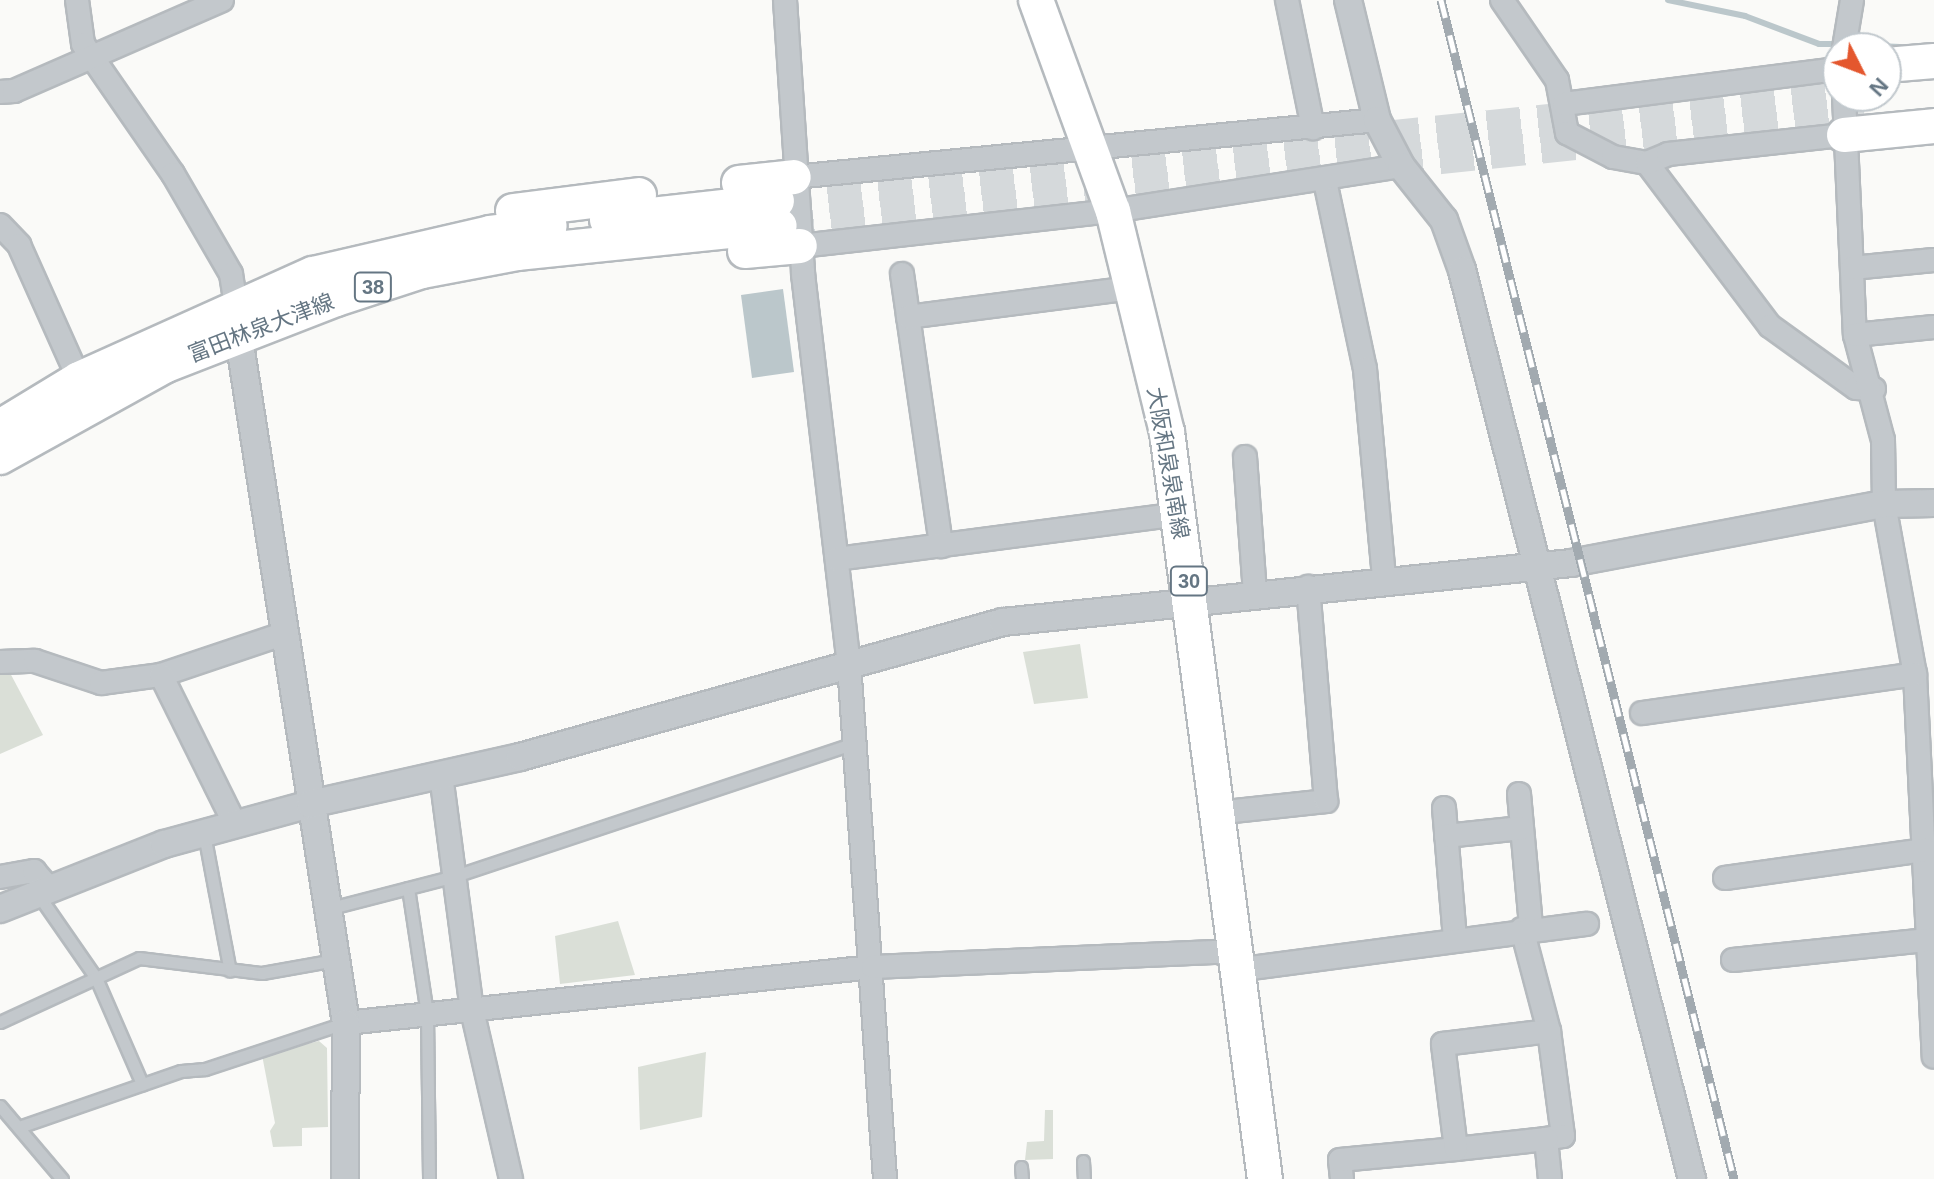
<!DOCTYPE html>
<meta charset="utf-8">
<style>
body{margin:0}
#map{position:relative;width:1934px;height:1179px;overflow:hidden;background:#fafaf8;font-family:Helvetica,"Noto Sans JP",sans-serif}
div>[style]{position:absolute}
.green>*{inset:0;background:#dadfd7}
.water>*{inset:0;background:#bbc7cb}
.stream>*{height:6px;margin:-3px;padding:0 3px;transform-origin:3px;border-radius:3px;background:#bbc7cb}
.primary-tunnel>*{height:34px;margin-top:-17px;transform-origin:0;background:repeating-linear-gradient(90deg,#d5d9db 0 34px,transparent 0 51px)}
.roads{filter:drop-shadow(2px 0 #b5babe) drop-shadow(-2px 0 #b5babe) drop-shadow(0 2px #b5babe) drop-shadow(0 -2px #b5babe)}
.service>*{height:11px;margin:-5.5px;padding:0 5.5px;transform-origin:5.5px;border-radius:5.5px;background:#c3c8cc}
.minor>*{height:22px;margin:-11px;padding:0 11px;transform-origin:11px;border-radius:11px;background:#c3c8cc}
.tertiary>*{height:26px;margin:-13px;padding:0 13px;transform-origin:13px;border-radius:13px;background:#c3c8cc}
.primary>*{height:34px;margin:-17px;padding:0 17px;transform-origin:17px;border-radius:17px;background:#fff}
.rail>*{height:9px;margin-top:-4.5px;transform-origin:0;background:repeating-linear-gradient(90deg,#fff 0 18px,#a2aab0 0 36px);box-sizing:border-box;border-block:2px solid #a2aab0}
span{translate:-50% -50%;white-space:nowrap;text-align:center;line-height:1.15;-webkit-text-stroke:8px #fff;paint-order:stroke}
.shield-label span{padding:2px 6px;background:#fff;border:2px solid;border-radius:6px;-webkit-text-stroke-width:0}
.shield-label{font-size:20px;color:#657683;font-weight:700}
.street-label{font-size:22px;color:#657683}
.north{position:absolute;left:1822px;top:32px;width:80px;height:80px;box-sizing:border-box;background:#fff;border:2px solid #c1c8cd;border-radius:50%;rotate:132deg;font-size:22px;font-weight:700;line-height:32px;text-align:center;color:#657683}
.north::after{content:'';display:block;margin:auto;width:28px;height:36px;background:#e4572e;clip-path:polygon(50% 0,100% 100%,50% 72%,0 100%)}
</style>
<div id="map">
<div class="green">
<i style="clip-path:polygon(1080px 644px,1088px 698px,1034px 704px,1023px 652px)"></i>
<i style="clip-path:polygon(9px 671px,43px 735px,0 754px,0 674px)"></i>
<i style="clip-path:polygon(618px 921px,635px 975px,560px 984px,555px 936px)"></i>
<i style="clip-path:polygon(319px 1041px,327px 1048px,328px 1127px,302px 1128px,302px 1146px,273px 1147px,270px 1131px,275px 1123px,262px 1055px)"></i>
<i style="clip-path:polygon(706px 1052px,702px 1117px,640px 1130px,638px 1067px)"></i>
<i style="clip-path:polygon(1045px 1110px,1053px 1110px,1053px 1159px,1025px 1160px,1027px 1142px,1044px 1141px)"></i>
</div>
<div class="water">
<i style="clip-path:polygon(783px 289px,794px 372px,752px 378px,741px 295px)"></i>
</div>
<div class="stream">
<i style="left:1668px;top:0;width:79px;rotate:11.7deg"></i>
<i style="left:1745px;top:16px;width:79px;rotate:20.7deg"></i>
<i style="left:1819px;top:44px;width:17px"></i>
<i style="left:1854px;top:45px;width:46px;rotate:2.5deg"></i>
</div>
<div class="primary-tunnel">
<i style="left:777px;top:201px;width:1067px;rotate:-5.92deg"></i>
<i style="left:780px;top:226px;width:1090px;rotate:-5.95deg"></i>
</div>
<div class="roads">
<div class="service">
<i style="left:204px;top:834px;width:139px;rotate:79.3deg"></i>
<i style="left:408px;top:888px;width:127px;rotate:81.4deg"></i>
<i style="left:427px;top:1014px;width:165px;rotate:89.3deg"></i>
<i style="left:37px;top:893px;width:103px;rotate:55.2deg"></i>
<i style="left:96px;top:978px;width:116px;rotate:66.5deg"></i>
<i style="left:327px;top:909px;width:132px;rotate:-14.5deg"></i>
<i style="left:455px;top:876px;width:422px;rotate:-18.4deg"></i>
<i style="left:0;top:1022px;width:153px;rotate:-24.7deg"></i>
<i style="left:139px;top:958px;width:124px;rotate:7deg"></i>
<i style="left:262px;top:973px;width:74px;rotate:-10.1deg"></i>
<i style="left:0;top:1106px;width:96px;rotate:49.7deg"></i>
<i style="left:22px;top:1126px;width:168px;rotate:-19.1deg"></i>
<i style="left:181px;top:1071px;width:24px;rotate:-5deg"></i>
<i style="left:205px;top:1069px;width:146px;rotate:-18.3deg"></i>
<i style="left:1083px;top:1161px;width:18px;rotate:87deg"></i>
<i style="left:1021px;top:1167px;width:12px;rotate:85deg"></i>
</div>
<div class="minor">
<i style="left:77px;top:0;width:44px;rotate:82.2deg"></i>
<i style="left:83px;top:44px;width:158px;rotate:55.3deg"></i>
<i style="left:173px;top:174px;width:116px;rotate:59.9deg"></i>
<i style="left:231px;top:274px;width:31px;rotate:81deg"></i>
<i style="left:785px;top:0;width:275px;rotate:86.2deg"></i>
<i style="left:803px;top:274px;width:393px;rotate:83.3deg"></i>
<i style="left:849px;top:664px;width:516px;rotate:86deg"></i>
<i style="left:1287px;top:0;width:131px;rotate:78.5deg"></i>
<i style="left:1502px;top:0;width:97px;rotate:55.5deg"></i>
<i style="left:1557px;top:80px;width:54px;rotate:79.3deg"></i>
<i style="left:1567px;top:133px;width:52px;rotate:27.6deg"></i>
<i style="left:1613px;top:157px;width:35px;rotate:10deg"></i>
<i style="left:1647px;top:163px;width:204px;rotate:53deg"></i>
<i style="left:1770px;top:326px;width:106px;rotate:35.8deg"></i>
<i style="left:1856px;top:388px;width:18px;rotate:3deg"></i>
<i style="left:1844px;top:48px;width:49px;rotate:-80.5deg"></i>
<i style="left:0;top:92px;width:14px;rotate:-4deg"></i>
<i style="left:14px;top:91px;width:227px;rotate:-23.6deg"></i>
<i style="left:1844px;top:96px;width:239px;rotate:87.4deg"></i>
<i style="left:1855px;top:335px;width:109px;rotate:75.1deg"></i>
<i style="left:1883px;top:440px;width:64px;rotate:89.1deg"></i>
<i style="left:1884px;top:504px;width:173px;rotate:79.7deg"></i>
<i style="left:1915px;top:674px;width:383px;rotate:87.2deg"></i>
<i style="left:1564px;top:104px;width:276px;rotate:-7.3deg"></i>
<i style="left:1647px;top:163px;width:23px;rotate:-23deg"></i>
<i style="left:1668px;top:154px;width:177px;rotate:-6.2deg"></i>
<i style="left:794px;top:177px;width:586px;rotate:-5.58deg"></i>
<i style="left:1325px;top:181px;width:192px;rotate:78deg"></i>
<i style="left:1365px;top:369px;width:211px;rotate:84.8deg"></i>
<i style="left:0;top:225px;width:28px;rotate:46deg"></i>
<i style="left:19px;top:245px;width:147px;rotate:65.9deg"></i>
<i style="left:800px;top:246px;width:315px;rotate:-6.4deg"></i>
<i style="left:1113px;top:211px;width:291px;rotate:-8.9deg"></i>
<i style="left:1852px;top:268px;width:82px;rotate:-5.6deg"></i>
<i style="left:902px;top:274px;width:275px;rotate:81.8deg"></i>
<i style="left:908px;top:317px;width:226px;rotate:-7.4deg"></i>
<i style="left:1855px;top:335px;width:79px;rotate:-5.8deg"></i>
<i style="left:1245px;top:457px;width:135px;rotate:85.8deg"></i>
<i style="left:837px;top:559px;width:343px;rotate:-7.5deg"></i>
<i style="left:0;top:662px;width:35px;rotate:-2deg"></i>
<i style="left:35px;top:661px;width:70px;rotate:18.4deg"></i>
<i style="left:101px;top:683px;width:61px;rotate:-7.6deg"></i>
<i style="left:161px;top:675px;width:129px;rotate:-18.6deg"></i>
<i style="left:161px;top:675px;width:166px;rotate:63.6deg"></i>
<i style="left:1642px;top:713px;width:276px;rotate:-8.1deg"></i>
<i style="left:441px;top:775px;width:237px;rotate:82.5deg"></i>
<i style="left:472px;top:1010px;width:173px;rotate:77deg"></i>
<i style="left:1519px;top:794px;width:134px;rotate:84.8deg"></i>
<i style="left:1444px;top:808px;width:131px;rotate:85.2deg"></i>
<i style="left:1216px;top:813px;width:111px;rotate:-6.2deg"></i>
<i style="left:1326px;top:801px;width:215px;rotate:-94.8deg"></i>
<i style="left:1446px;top:836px;width:76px;rotate:-6deg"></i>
<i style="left:0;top:877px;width:35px;rotate:-10deg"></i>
<i style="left:34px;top:871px;width:23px;rotate:49deg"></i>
<i style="left:1725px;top:878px;width:202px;rotate:-8deg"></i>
<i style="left:1522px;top:929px;width:106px;rotate:75.2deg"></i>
<i style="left:1549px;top:1031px;width:106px;rotate:82.4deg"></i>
<i style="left:1563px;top:1136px;width:17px;rotate:170deg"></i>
<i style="left:1546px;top:1139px;width:40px;rotate:84.3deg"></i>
<i style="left:1733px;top:960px;width:196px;rotate:-5.9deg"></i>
<i style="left:346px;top:1023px;width:530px;rotate:-6.07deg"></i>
<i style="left:873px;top:967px;width:347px;rotate:-2.5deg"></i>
<i style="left:1220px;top:952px;width:35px;rotate:27deg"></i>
<i style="left:1251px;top:968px;width:339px;rotate:-7.5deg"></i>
<i style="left:1456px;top:1149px;width:91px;rotate:-6.3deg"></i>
<i style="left:1342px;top:1179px;width:19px;rotate:-96deg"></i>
<i style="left:1340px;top:1160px;width:117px;rotate:-5.4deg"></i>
<i style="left:1456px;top:1149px;width:106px;rotate:-97.1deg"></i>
<i style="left:1443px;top:1044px;width:107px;rotate:-7deg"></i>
</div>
<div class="tertiary">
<i style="left:1348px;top:0;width:123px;rotate:76.4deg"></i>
<i style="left:1377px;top:120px;width:52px;rotate:62.4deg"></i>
<i style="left:1401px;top:166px;width:69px;rotate:51.5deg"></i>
<i style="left:1444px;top:220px;width:53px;rotate:70.2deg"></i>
<i style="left:1462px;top:270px;width:938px;rotate:75.8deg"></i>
<i style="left:236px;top:319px;width:713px;rotate:81.12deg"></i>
<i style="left:346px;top:1023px;width:156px;rotate:90.4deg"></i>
<i style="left:0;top:909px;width:176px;rotate:-21.6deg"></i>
<i style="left:164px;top:844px;width:151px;rotate:-15.3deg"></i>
<i style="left:310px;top:804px;width:215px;rotate:-12.6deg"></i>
<i style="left:520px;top:757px;width:502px;rotate:-15.62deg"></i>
<i style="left:1003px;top:622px;width:571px;rotate:-5.93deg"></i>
<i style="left:1571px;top:563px;width:319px;rotate:-10.7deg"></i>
<i style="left:1884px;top:504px;width:50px;rotate:-1.1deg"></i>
</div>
<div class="primary">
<i style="left:1036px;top:0;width:225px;rotate:70deg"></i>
<i style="left:1113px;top:211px;width:228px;rotate:76.3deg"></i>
<i style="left:1167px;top:432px;width:753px;rotate:82.53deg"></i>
<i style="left:1886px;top:65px;width:48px;rotate:-4.8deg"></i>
<i style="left:1844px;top:135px;width:90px;rotate:-5.7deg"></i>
<i style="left:739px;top:183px;width:55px;rotate:-6.2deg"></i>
<i style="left:513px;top:211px;width:127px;rotate:-7.2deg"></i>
<i style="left:607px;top:220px;width:171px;rotate:-6.4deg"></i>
<i style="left:745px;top:251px;width:55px;rotate:-5.2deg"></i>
<i style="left:0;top:427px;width:92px;rotate:-31.3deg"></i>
<i style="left:79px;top:379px;width:256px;rotate:-24.2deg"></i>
<i style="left:313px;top:274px;width:182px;rotate:-13deg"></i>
<i style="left:490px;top:233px;width:60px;rotate:-6.7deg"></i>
<i style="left:0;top:457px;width:188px;rotate:-29deg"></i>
<i style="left:164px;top:366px;width:185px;rotate:-21.3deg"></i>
<i style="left:336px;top:299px;width:90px;rotate:-18deg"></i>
<i style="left:422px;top:271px;width:97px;rotate:-10.7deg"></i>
<i style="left:517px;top:253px;width:264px;rotate:-5.9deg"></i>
</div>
</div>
<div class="rail">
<i style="left:1441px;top:0;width:1215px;rotate:76.04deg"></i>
</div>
<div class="shield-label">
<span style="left:373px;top:287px">38</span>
<span style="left:1189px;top:581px">30</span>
</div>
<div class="street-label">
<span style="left:261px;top:328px;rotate:-21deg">富田林泉大津線</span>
<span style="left:1168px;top:463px;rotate:80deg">大阪和泉泉南線</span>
</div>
<div class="north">N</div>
</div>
